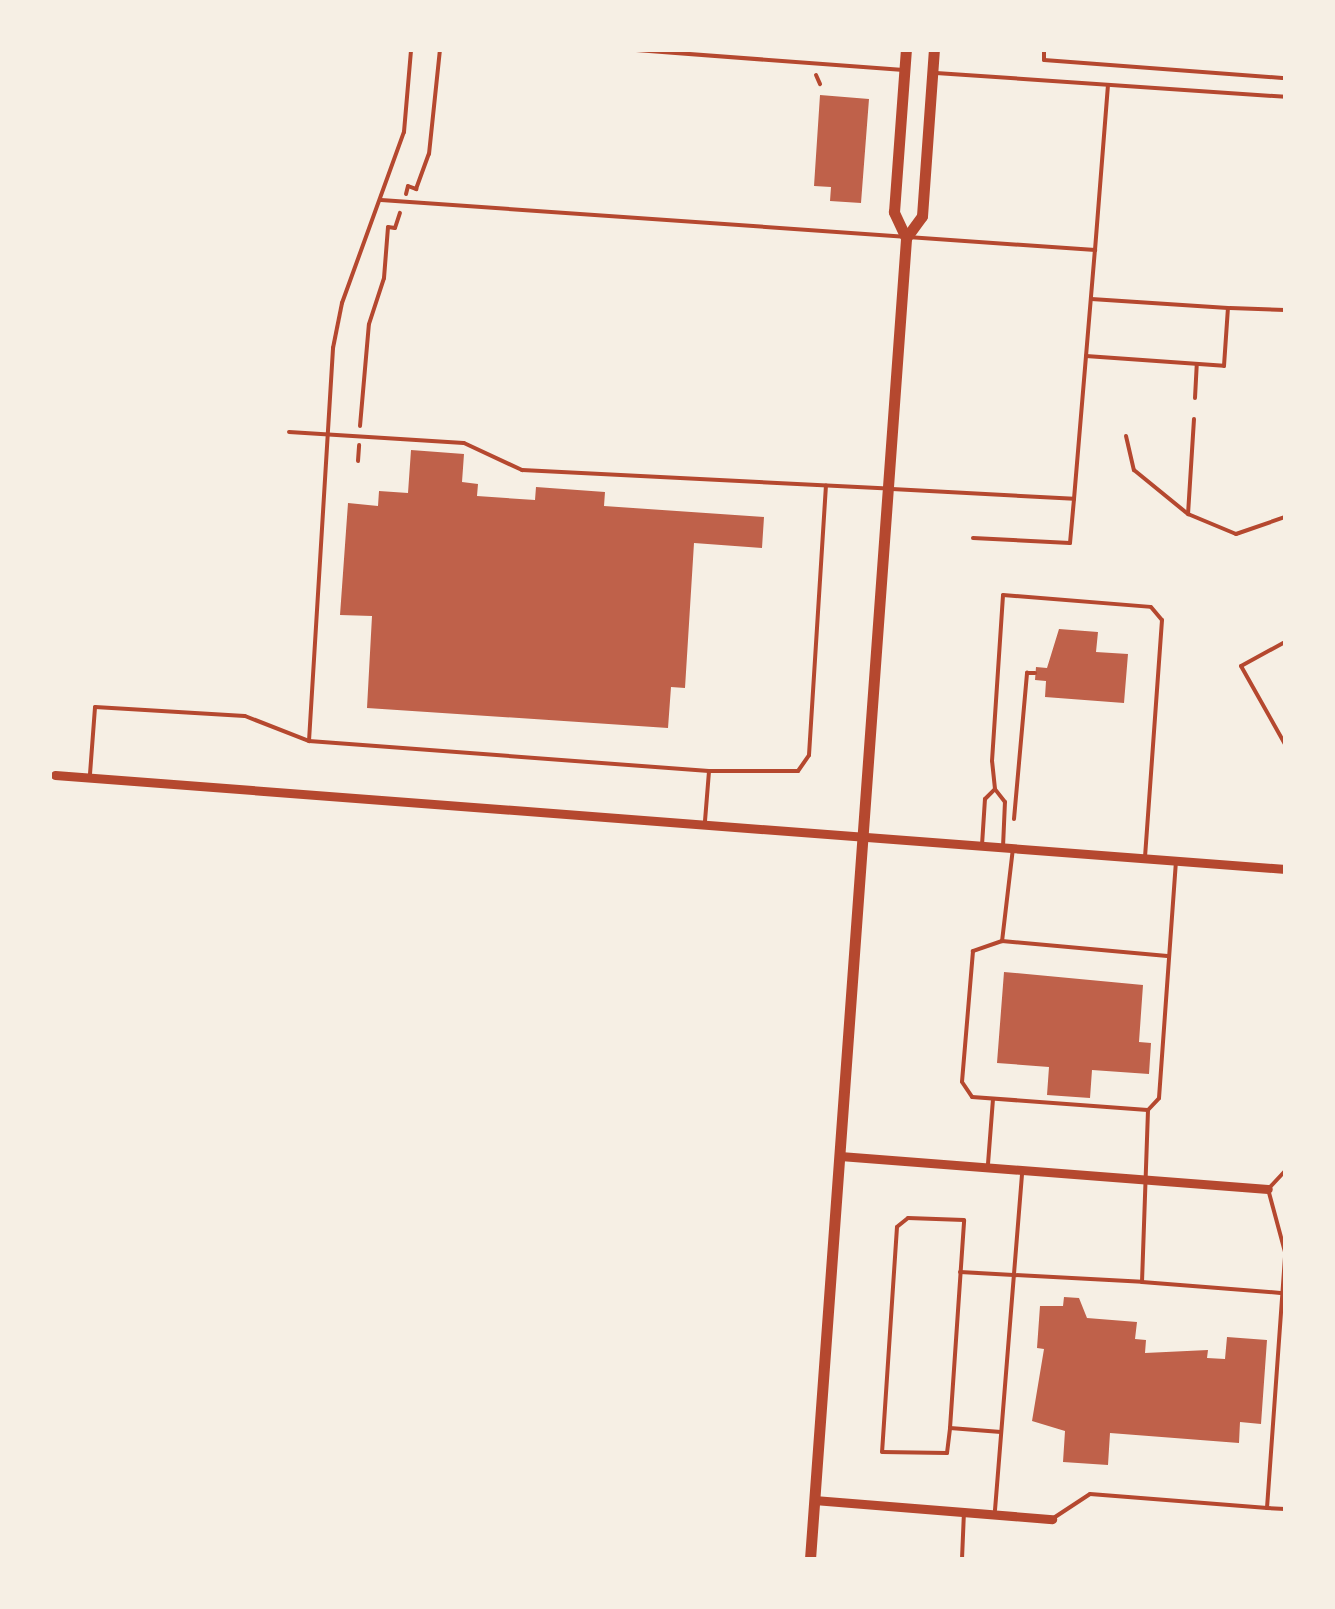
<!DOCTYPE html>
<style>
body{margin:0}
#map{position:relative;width:1335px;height:1609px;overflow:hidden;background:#f6efe4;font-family:"Asap Condensed",sans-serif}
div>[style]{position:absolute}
.building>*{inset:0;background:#bf614a}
.path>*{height:4px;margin:-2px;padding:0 2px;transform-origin:2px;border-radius:2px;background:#b5482f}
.service>*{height:4px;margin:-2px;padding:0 2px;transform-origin:2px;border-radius:2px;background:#b5482f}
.minor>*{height:9px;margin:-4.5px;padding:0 4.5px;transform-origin:4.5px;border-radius:4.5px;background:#b5482f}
.tertiary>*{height:11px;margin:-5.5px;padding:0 5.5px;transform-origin:5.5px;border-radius:5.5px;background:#b5482f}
span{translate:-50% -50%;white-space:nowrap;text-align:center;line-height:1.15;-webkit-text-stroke:10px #f6efe4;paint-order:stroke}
.frame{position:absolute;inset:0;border:52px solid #f6efe4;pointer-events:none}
</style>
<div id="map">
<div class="building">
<i style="clip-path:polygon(820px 95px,869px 99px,861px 203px,830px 201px,831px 187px,814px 186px)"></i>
<i style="clip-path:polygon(411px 450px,464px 454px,462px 482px,478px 484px,477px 496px,535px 500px,536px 487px,605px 492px,604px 506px,764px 517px,762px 548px,694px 543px,685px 688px,671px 687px,668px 728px,367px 708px,372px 616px,340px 615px,348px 503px,378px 506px,379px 491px,408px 493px)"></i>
<i style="clip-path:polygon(1059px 629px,1098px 632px,1096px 652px,1128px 654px,1124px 703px,1045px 697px,1046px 681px,1035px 680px,1036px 667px,1047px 668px)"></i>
<i style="clip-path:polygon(1004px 972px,1143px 985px,1139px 1042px,1151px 1043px,1149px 1074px,1092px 1070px,1090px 1098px,1047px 1095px,1049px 1067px,997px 1063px)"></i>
<i style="clip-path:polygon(1064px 1297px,1079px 1298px,1087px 1318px,1137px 1322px,1135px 1339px,1146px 1340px,1145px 1353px,1208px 1350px,1207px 1358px,1225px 1359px,1227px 1337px,1267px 1340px,1261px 1424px,1240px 1422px,1239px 1443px,1110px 1433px,1108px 1465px,1063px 1462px,1065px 1431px,1032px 1421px,1044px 1349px,1037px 1348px,1040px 1306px,1063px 1306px)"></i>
</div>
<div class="path">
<i style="left:1044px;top:50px;width:10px;rotate:90deg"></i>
<i style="left:1044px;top:60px;width:242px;rotate:4.3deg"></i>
<i style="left:816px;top:75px;width:10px;rotate:66deg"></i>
<i style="left:406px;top:194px;width:8px;rotate:-76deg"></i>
<i style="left:408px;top:186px;width:9px;rotate:21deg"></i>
<i style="left:416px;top:189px;width:37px;rotate:-70deg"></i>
<i style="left:429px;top:154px;width:105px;rotate:-84deg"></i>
<i style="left:360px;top:426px;width:102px;rotate:-85deg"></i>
<i style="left:369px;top:324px;width:48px;rotate:-71.9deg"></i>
<i style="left:384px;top:278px;width:51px;rotate:-85.5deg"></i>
<i style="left:388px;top:227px;width:7px;rotate:8deg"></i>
<i style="left:395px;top:228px;width:16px;rotate:-72deg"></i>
<i style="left:358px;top:461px;width:16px;rotate:-86deg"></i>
<i style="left:1014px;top:819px;width:147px;rotate:-84.9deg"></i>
<i style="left:1027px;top:673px;width:8px"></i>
</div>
<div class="service">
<i style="left:636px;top:50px;width:265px;rotate:4.3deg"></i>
<i style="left:936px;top:73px;width:350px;rotate:3.9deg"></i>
<i style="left:381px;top:200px;width:716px;rotate:4.01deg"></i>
<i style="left:1095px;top:250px;width:165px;rotate:-85.5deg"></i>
<i style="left:1230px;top:308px;width:55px;rotate:2.1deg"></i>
<i style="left:1086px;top:356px;width:138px;rotate:4.1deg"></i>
<i style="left:1224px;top:366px;width:58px;rotate:-86.1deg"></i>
<i style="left:1228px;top:308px;width:137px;rotate:-176.2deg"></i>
<i style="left:1195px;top:398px;width:34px;rotate:-87deg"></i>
<i style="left:1194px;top:419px;width:95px;rotate:93.6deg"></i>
<i style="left:1188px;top:514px;width:52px;rotate:22.6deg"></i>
<i style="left:1236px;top:534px;width:52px;rotate:-19.1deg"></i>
<i style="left:289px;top:432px;width:175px;rotate:3.6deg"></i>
<i style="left:464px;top:443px;width:64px;rotate:25deg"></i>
<i style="left:522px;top:470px;width:361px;rotate:2.9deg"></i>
<i style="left:1126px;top:436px;width:35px;rotate:77deg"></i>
<i style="left:1134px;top:470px;width:70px;rotate:39.2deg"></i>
<i style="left:892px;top:489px;width:182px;rotate:3.1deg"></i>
<i style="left:1074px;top:499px;width:250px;rotate:-85.2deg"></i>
<i style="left:973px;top:538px;width:97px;rotate:3deg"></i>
<i style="left:1070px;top:543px;width:44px;rotate:-84.8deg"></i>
<i style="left:1285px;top:642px;width:50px;rotate:151.4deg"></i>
<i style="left:1241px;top:666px;width:90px;rotate:60.6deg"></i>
<i style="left:309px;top:741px;width:394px;rotate:-86.5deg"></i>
<i style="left:333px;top:348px;width:46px;rotate:-78.7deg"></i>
<i style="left:342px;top:303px;width:182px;rotate:-70.1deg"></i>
<i style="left:404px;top:132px;width:82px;rotate:-85.1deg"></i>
<i style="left:90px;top:774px;width:67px;rotate:-85.7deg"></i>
<i style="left:95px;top:707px;width:150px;rotate:3.4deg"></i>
<i style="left:245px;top:716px;width:69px;rotate:21.3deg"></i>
<i style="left:309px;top:741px;width:401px;rotate:4.3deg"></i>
<i style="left:709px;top:771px;width:89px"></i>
<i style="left:798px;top:771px;width:19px;rotate:-55deg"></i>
<i style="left:809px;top:755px;width:270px;rotate:-86.4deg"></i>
<i style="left:705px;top:821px;width:50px;rotate:-85.4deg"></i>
<i style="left:982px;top:845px;width:46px;rotate:-86.3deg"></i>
<i style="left:985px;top:799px;width:14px;rotate:-45deg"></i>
<i style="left:1003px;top:847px;width:45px;rotate:-87.5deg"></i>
<i style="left:1005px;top:802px;width:16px;rotate:-128deg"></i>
<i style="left:995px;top:789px;width:28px;rotate:-96deg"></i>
<i style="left:992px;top:761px;width:166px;rotate:-86.2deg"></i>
<i style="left:1003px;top:595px;width:148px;rotate:4.6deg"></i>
<i style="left:1151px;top:607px;width:17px;rotate:50deg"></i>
<i style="left:1162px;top:620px;width:239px;rotate:94.1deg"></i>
<i style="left:1013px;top:848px;width:94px;rotate:96.7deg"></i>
<i style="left:1002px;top:941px;width:31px;rotate:161deg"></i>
<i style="left:973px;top:951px;width:131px;rotate:94.8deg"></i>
<i style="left:962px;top:1082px;width:18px;rotate:56deg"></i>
<i style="left:972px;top:1097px;width:176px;rotate:4.2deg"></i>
<i style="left:1148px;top:1110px;width:16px;rotate:-47deg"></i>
<i style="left:1159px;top:1098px;width:239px;rotate:-85.9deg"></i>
<i style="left:1002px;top:941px;width:166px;rotate:5.2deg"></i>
<i style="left:988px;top:1164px;width:65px;rotate:-85.6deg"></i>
<i style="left:1285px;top:1171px;width:25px;rotate:133deg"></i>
<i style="left:1268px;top:1189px;width:65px;rotate:74.9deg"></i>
<i style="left:960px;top:1272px;width:182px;rotate:3.1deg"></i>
<i style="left:1142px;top:1282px;width:172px;rotate:-88deg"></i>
<i style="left:1142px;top:1282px;width:139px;rotate:4.5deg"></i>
<i style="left:950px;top:1428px;width:208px;rotate:-86.1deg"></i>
<i style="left:964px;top:1220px;width:56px;rotate:-178deg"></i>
<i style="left:908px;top:1218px;width:14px;rotate:141deg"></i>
<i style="left:897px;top:1227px;width:225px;rotate:93.8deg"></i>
<i style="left:882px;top:1452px;width:65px;rotate:0.9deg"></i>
<i style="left:947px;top:1453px;width:25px;rotate:-83deg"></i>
<i style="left:950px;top:1428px;width:51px;rotate:4.5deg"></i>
<i style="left:1267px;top:1508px;width:18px;rotate:3deg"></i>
<i style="left:995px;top:1510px;width:340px;rotate:-85.4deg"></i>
<i style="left:1052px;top:1519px;width:45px;rotate:-33.3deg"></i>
<i style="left:1090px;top:1494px;width:178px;rotate:4.5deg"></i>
<i style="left:1267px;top:1508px;width:251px;rotate:-85.9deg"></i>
<i style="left:962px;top:1559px;width:47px;rotate:-87.6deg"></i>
<i style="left:1119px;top:1559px;width:97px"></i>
</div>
<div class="minor">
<i style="left:55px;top:775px;width:1234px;rotate:4.37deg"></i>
<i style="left:840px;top:1156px;width:429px;rotate:4.4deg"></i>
<i style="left:814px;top:1500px;width:239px;rotate:4.6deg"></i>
</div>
<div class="tertiary">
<i style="left:906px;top:238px;width:27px;rotate:-54deg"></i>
<i style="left:922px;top:216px;width:166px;rotate:-85.9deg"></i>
<i style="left:810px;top:1559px;width:1324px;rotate:-85.84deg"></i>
<i style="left:906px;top:238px;width:29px;rotate:-115deg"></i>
<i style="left:894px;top:212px;width:162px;rotate:-85.8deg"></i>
</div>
<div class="frame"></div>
</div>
